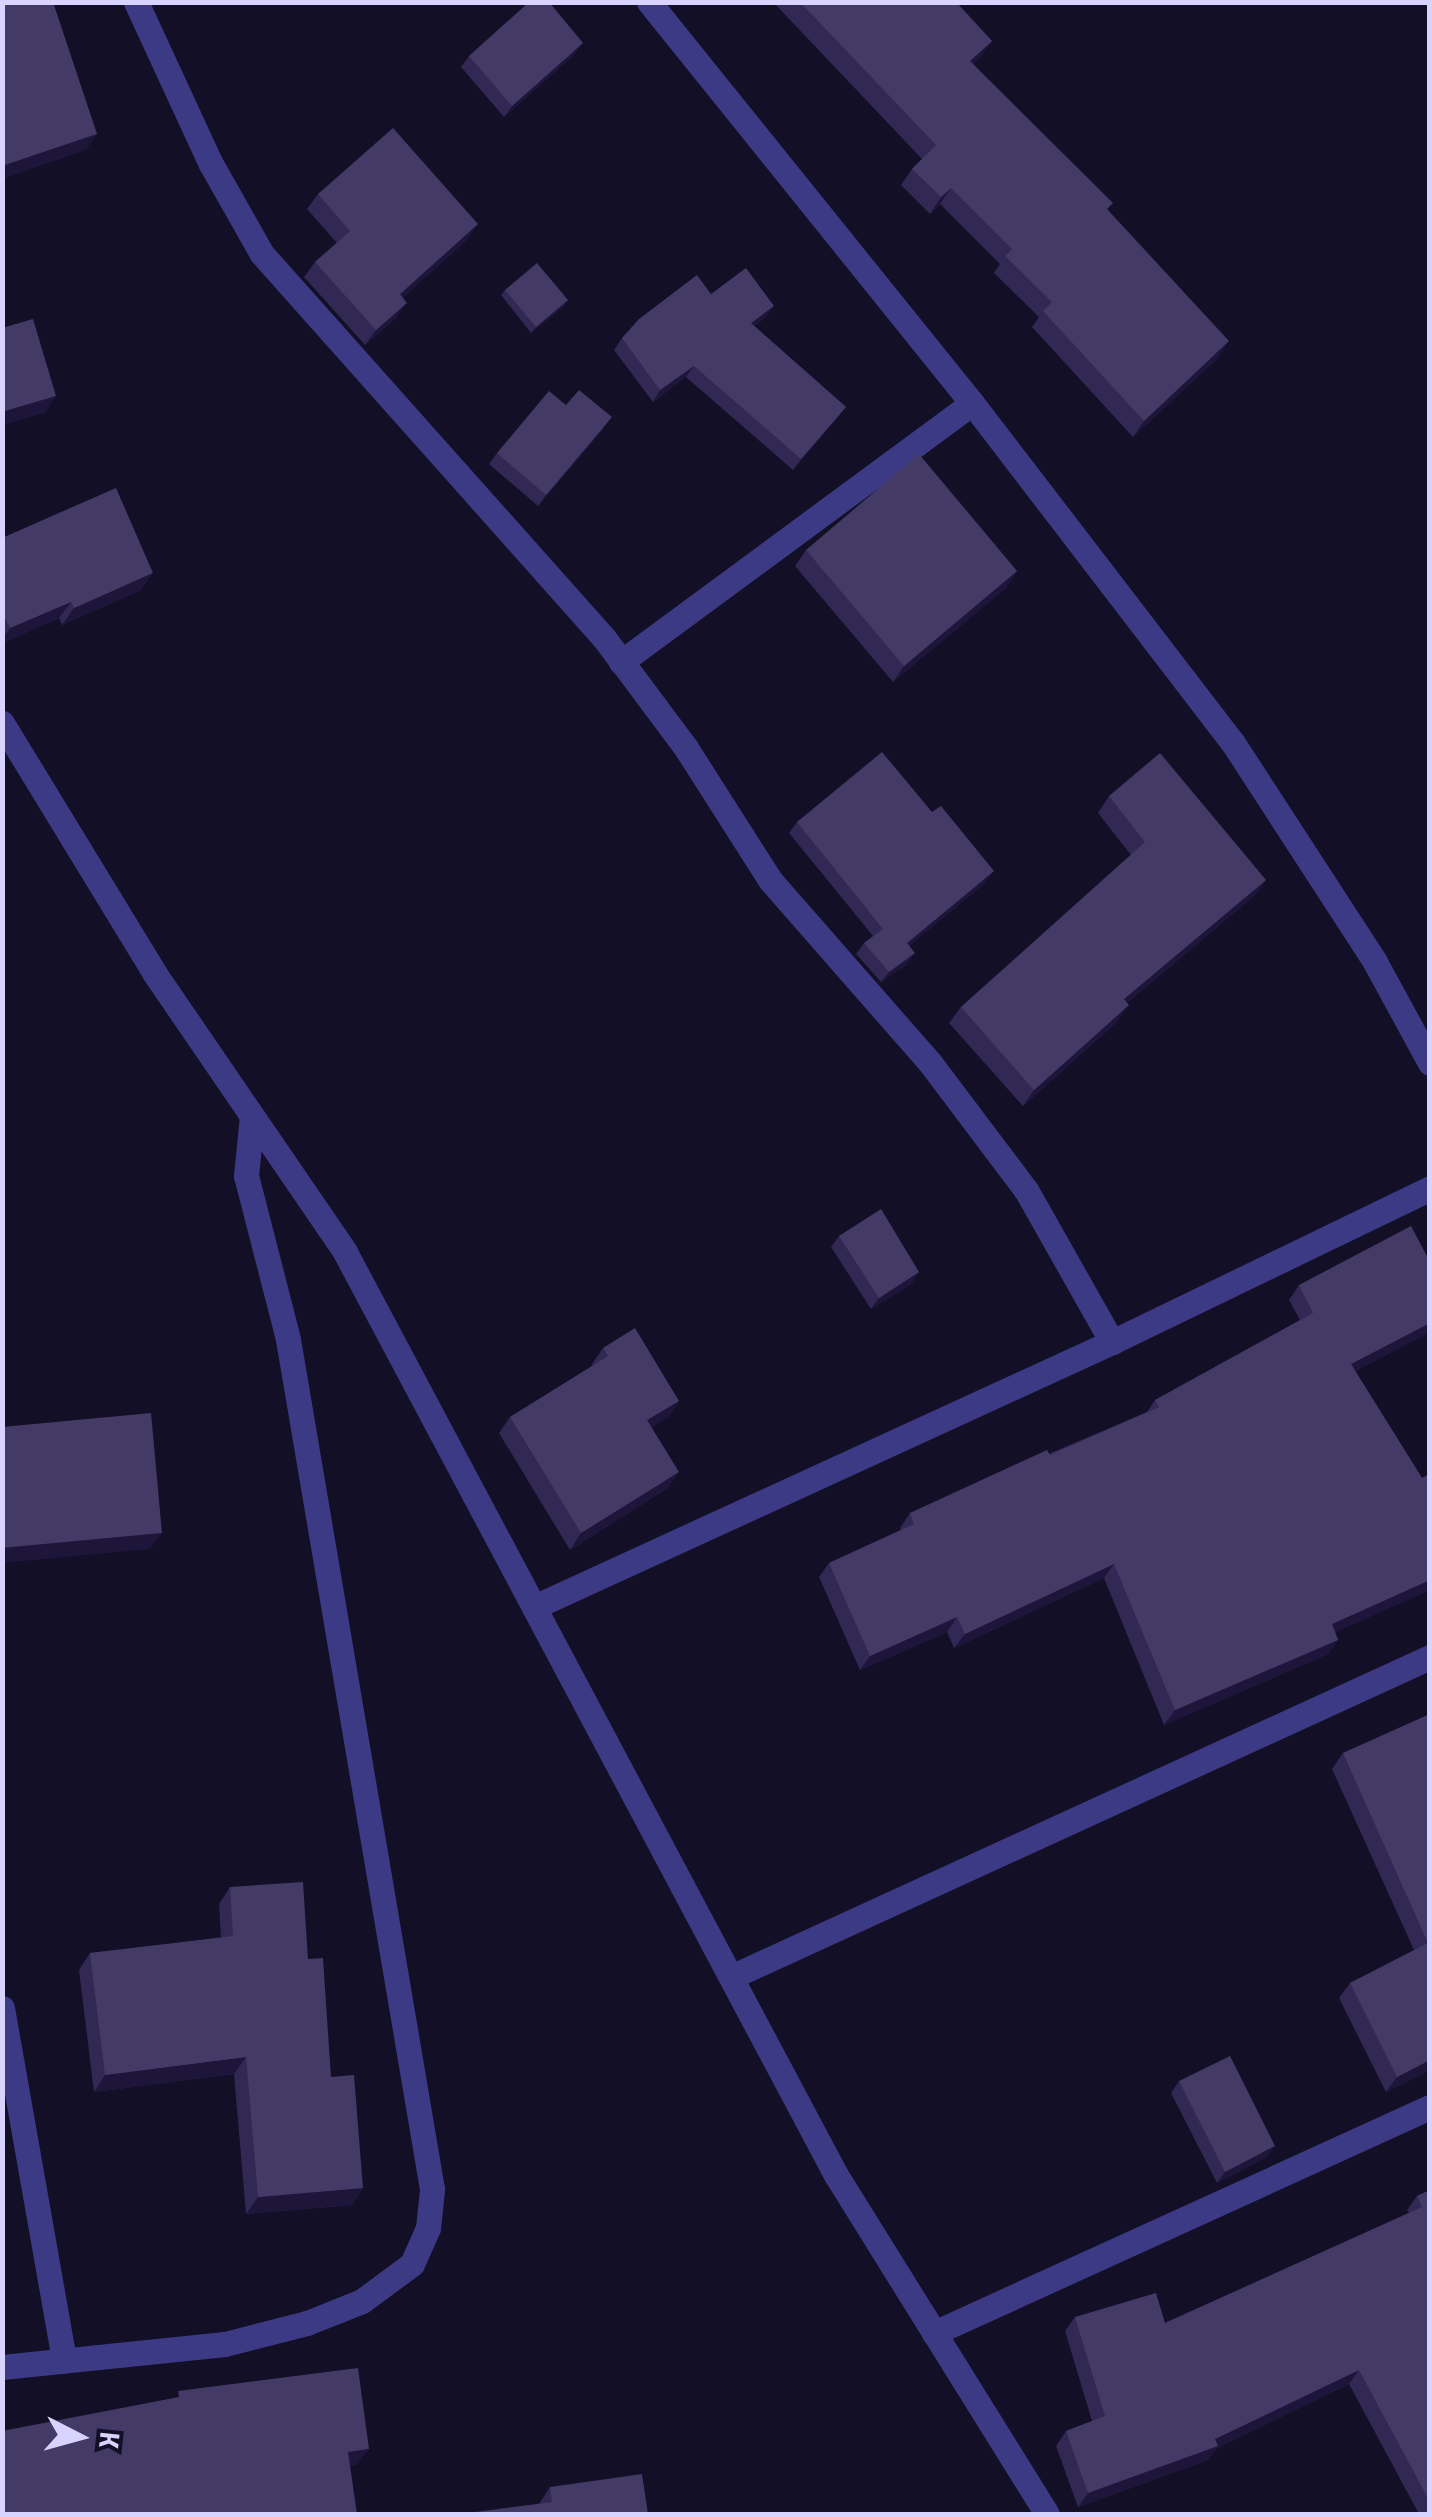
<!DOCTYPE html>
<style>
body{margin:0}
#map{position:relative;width:1432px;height:2517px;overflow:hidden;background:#130f26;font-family:"Titillium Web",sans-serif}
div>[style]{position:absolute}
.minor>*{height:25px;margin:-12.5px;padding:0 12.5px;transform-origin:12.5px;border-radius:12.5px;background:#3d3a85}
.wall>*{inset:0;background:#312854}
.shaded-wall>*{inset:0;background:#1d163a}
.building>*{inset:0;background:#433a66}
span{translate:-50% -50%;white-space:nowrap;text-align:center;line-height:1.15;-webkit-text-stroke:10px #130f26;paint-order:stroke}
.frame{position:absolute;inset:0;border:5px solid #d9d4ff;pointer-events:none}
.north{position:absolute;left:30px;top:2387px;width:100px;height:100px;-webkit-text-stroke:8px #130f26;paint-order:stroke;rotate:96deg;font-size:28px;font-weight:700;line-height:40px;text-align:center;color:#d9d4ff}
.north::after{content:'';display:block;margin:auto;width:35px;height:45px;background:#d9d4ff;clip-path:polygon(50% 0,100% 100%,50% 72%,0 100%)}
</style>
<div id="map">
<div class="minor">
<i style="left:136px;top:2px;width:179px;rotate:65.2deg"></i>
<i style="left:211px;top:164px;width:103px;rotate:60.5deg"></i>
<i style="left:262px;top:254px;width:514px;rotate:48.31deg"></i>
<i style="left:604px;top:638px;width:137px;rotate:53.3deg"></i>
<i style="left:686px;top:748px;width:156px;rotate:57.5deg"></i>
<i style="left:770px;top:880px;width:244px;rotate:48.8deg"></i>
<i style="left:931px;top:1064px;width:158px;rotate:53deg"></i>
<i style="left:1026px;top:1190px;width:175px;rotate:60.5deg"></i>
<i style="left:649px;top:2px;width:515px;rotate:51.15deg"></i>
<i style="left:972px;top:403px;width:429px;rotate:52.5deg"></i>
<i style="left:1233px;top:743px;width:261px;rotate:57deg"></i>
<i style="left:1375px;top:962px;width:115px;rotate:61.4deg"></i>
<i style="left:621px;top:662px;width:436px;rotate:-36.4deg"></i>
<i style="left:2px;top:723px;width:294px;rotate:58.6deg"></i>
<i style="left:155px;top:974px;width:337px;rotate:55.6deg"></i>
<i style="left:345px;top:1252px;width:1045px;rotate:61.99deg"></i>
<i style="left:836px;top:2175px;width:399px;rotate:58.1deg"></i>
<i style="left:534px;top:1607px;width:636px;rotate:-24.63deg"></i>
<i style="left:1112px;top:1342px;width:353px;rotate:-25.8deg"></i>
<i style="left:731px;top:1977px;width:769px;rotate:-24.6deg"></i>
<i style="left:2px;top:2008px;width:358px;rotate:80deg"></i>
<i style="left:934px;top:2333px;width:545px;rotate:-24.5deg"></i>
<i style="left:2px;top:2367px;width:224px;rotate:-5.9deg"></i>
<i style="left:225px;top:2344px;width:85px;rotate:-14.4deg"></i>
<i style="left:307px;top:2323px;width:59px;rotate:-21.8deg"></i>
<i style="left:362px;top:2301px;width:62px;rotate:-36.5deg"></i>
<i style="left:412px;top:2264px;width:39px;rotate:-66deg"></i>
<i style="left:428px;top:2228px;width:39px;rotate:-84deg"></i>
<i style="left:432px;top:2189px;width:862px;rotate:-99.62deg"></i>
<i style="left:288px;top:1339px;width:168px;rotate:-104.4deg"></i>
<i style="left:246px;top:1176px;width:60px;rotate:-84.3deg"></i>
</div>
<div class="wall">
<i style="clip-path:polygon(773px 2px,956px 2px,992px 41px,980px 57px,973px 64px,1108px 210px,1218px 358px,1133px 437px,1032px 327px,1039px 317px,994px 273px,1000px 264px,940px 204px,930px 214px,901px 185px,912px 169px,922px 159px)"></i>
<i style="clip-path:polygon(575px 54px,504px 117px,461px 67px,469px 56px)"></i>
<i style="clip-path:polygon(318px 194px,467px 240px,402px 298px,396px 318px,365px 345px,304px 277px,315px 262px,337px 243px,307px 209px)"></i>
<i style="clip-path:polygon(505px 290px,568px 300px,564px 306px,531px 333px,501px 295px)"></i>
<i style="clip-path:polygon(711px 294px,766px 317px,754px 326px,846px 407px,793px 470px,686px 377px,653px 402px,614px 350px,622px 338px)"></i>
<i style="clip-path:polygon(566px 405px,604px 428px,538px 506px,489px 464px,497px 453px)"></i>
<i style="clip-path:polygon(2px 538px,141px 590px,62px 625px,59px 618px,2px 643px)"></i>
<i style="clip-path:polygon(806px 550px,1017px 571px,1006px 588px,893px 682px,795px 566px)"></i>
<i style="clip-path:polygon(1109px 796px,1266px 880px,1254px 896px,1127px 1003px,1117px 1022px,1023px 1106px,949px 1023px,961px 1007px,1131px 855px,1098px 813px)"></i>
<i style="clip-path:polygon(797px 822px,986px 882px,909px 946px,907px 964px,881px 982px,856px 954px,864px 943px,873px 936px,789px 833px)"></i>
<i style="clip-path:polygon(839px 1236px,919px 1272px,911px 1284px,871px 1309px,831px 1247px)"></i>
<i style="clip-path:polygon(1430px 1262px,1430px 1332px,1355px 1371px,1422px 1478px,1430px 1474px,1430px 1590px,1335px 1632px,1338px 1640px,1328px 1654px,1164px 1725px,1104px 1578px,954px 1648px,947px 1632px,860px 1670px,819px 1577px,829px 1563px,901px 1530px,900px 1528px,910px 1513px,1147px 1412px,1155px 1400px,1300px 1320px,1289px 1300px,1299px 1285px)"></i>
<i style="clip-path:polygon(603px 1348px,679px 1401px,668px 1417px,652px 1427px,668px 1488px,570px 1550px,499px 1433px,510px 1417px,593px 1366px,592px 1364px)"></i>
<i style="clip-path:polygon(1430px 1714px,1430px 2070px,1386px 2092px,1339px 1998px,1350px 1983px,1414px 1950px,1332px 1769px,1343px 1753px)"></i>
<i style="clip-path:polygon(230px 1887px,308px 1959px,331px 2077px,363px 2188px,352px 2205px,246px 2214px,234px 2074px,94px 2092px,79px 1970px,90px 1953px,221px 1938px,219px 1904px)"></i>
<i style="clip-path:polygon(1179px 2081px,1267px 2157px,1217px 2183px,1171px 2093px)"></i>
<i style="clip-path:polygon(1430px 2190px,1430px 2514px,1419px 2514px,1349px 2384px,1217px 2448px,1208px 2460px,1078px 2507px,1056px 2446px,1066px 2431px,1092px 2421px,1065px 2331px,1075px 2317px,1165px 2323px,1409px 2213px,1407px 2210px,1417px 2196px)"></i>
<i style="clip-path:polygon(550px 2487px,648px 2514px,539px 2504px)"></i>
</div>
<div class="shaded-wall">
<i style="clip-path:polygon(992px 41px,980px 57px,959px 77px,970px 61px)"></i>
<i style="clip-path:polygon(583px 43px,575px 54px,504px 117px,512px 106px)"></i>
<i style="clip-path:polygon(97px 134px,86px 150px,2px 179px,2px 166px)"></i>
<i style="clip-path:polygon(951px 188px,940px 204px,930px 214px,941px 197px)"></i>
<i style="clip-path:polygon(478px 224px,467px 240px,389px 310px,400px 294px)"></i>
<i style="clip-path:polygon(568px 300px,564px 306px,531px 333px,536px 327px)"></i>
<i style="clip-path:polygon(407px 303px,396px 318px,365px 345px,376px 330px)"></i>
<i style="clip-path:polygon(774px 306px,766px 317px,743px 334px,751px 323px)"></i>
<i style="clip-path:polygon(1229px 341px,1218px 358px,1133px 437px,1144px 421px)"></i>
<i style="clip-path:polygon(694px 366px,686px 377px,653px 402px,660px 390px)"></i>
<i style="clip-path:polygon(56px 396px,45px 413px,2px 425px,2px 412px)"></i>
<i style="clip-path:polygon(846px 407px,838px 418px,793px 470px,801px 459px)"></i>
<i style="clip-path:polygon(612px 417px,604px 428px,538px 506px,546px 495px)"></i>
<i style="clip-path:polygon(1017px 571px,1006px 588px,893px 682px,904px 666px)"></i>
<i style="clip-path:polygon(153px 573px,141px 590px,62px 625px,74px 608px)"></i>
<i style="clip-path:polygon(71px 602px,59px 618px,2px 643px,2px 639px,10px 628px)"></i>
<i style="clip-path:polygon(994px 871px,986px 882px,900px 954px,907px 943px)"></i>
<i style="clip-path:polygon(1266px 880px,1254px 896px,1112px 1016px,1124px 999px)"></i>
<i style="clip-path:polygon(915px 953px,907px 964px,881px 982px,889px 972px)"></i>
<i style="clip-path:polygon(1129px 1005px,1117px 1022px,1023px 1106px,1034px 1090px)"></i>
<i style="clip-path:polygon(919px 1272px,911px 1284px,871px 1309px,879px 1298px)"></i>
<i style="clip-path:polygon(1430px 1323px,1430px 1332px,1341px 1378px,1351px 1364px)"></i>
<i style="clip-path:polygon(679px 1401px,668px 1417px,636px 1437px,647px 1420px)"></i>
<i style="clip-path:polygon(679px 1472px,668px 1488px,570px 1550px,581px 1533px)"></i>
<i style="clip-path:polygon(162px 1533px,150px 1549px,2px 1563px,2px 1548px)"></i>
<i style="clip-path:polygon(1114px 1564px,1104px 1578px,954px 1648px,965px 1634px)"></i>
<i style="clip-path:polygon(1430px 1580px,1430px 1590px,1322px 1638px,1332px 1624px)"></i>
<i style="clip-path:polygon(957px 1617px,947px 1632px,860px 1670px,870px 1656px)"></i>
<i style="clip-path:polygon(1338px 1640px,1328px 1654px,1164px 1725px,1175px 1710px)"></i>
<i style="clip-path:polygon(246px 2057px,234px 2074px,94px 2092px,105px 2075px)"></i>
<i style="clip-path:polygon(1430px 2060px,1430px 2070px,1386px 2092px,1397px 2077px)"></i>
<i style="clip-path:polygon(1275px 2146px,1267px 2157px,1217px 2183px,1225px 2172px)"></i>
<i style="clip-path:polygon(363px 2188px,352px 2205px,246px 2214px,258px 2197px)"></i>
<i style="clip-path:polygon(1359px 2370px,1349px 2384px,1217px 2448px,1208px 2460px,1078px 2507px,1088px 2493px,1215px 2439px)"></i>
<i style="clip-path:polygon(369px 2449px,357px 2465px,337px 2468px,348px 2452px)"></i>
</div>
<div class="building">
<i style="clip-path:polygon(2px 2px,53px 2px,97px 134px,2px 166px)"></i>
<i style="clip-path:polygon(529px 2px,549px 2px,583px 43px,512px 106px,469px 56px)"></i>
<i style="clip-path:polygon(800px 2px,956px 2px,992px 41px,970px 61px,1113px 203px,1107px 209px,1229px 341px,1144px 421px,1043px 311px,1052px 302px,1005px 256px,1012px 249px,951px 188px,941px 197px,912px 169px,936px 145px)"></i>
<i style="clip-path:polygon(393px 128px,478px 224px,400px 294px,407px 303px,376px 330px,315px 262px,350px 231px,318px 194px)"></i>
<i style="clip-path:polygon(537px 263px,568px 300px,536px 327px,505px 290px)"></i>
<i style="clip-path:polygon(746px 268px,774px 306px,751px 323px,846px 407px,801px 459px,694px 366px,660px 390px,622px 338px,639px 319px,697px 275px,711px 294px)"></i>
<i style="clip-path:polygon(33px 319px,56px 396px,2px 412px,2px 328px)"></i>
<i style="clip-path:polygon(579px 390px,612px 417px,546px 495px,497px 453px,549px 391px,566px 405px)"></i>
<i style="clip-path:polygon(919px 454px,1017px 571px,904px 666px,806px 550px)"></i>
<i style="clip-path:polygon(116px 488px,153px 573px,74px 608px,71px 602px,10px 628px,2px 612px,2px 538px)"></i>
<i style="clip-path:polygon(882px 752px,932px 812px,941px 806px,994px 871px,907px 943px,915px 953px,889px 972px,864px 943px,883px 929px,797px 822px)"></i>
<i style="clip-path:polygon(1160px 753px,1266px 880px,1124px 999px,1129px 1005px,1034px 1090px,961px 1007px,1145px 842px,1109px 796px)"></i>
<i style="clip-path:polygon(881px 1209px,919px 1272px,879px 1298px,839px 1236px)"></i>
<i style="clip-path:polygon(1411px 1226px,1430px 1262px,1430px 1323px,1351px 1364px,1422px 1478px,1430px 1474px,1430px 1580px,1332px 1624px,1338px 1640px,1175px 1710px,1114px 1564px,965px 1634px,957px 1617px,870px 1656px,829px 1563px,914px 1524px,910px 1513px,1047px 1450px,1050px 1455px,1159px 1407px,1155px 1400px,1313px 1313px,1299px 1285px)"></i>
<i style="clip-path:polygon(635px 1328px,679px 1401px,647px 1420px,679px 1472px,581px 1533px,510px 1417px,608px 1356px,603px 1348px)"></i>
<i style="clip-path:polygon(151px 1413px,162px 1533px,2px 1548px,2px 1427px)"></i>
<i style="clip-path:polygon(1430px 1714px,1430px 2060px,1397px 2077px,1350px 1983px,1428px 1943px,1343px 1753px)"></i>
<i style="clip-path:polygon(303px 1882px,308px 1959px,323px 1958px,331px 2077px,354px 2075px,363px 2188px,258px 2197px,246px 2057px,105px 2075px,90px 1953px,233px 1936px,230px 1887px)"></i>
<i style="clip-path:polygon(1230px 2056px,1275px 2146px,1225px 2172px,1179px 2081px)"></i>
<i style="clip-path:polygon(1430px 2190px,1430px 2502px,1359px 2370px,1215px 2439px,1218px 2446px,1088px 2493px,1066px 2431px,1105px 2416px,1075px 2317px,1156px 2293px,1165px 2323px,1422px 2207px,1417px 2196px)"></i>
<i style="clip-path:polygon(358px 2368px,369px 2449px,348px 2452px,357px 2514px,2px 2514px,2px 2431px,179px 2397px,178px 2391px)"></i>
<i style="clip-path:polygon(642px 2474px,648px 2514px,460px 2514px,552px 2502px,550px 2487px)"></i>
</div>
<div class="frame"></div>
<div class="north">K</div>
</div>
